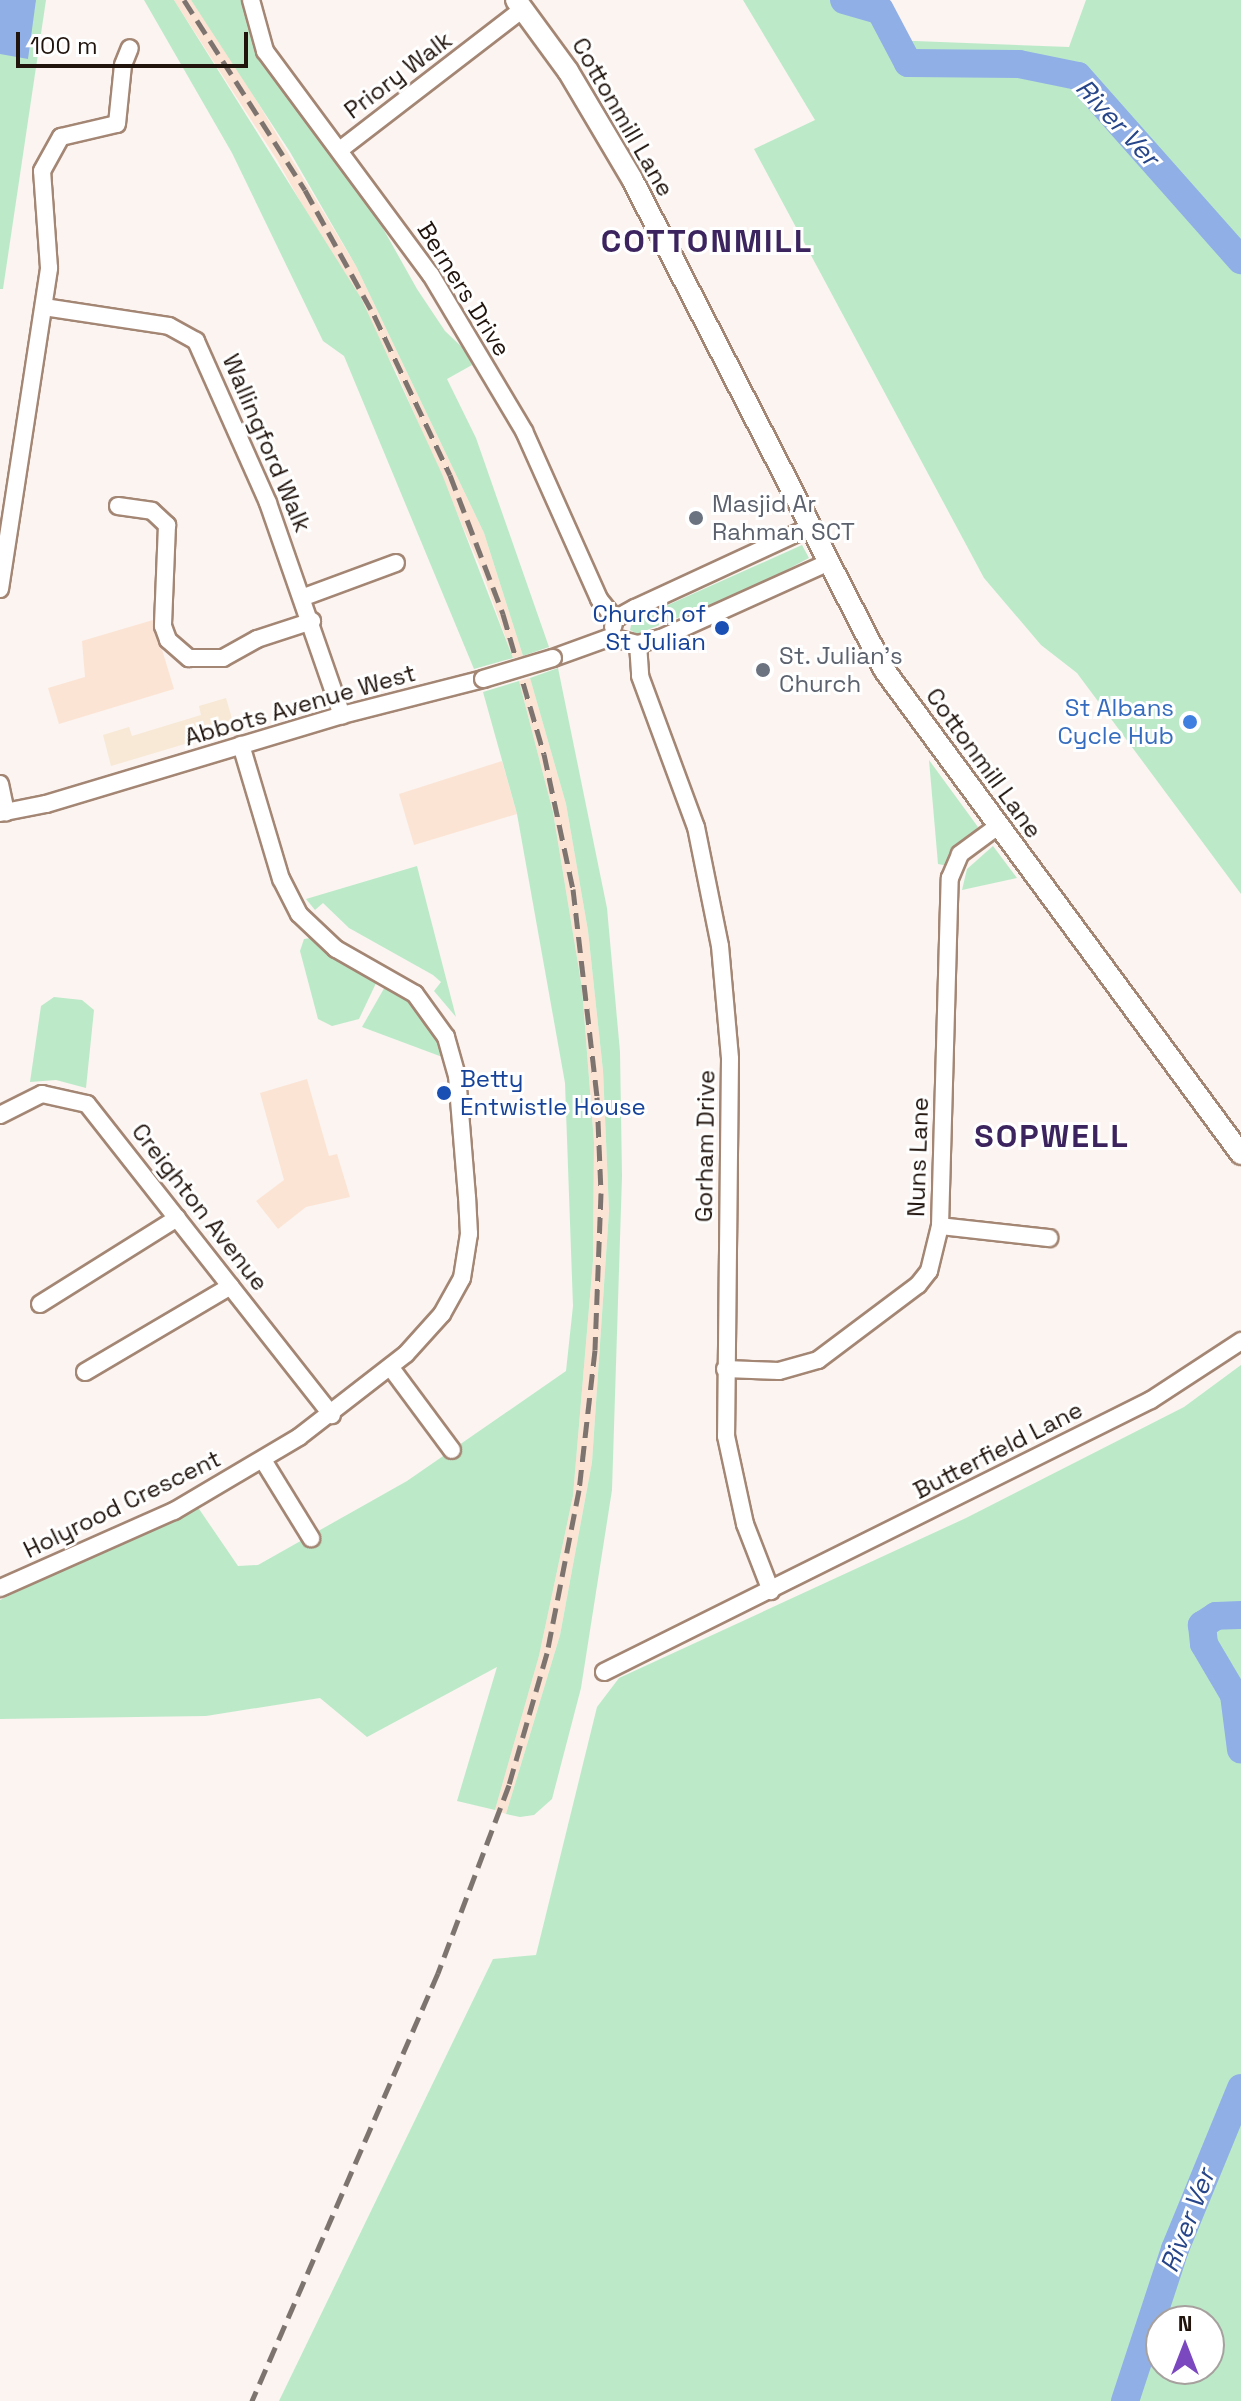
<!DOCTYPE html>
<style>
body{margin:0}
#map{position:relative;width:1241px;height:2401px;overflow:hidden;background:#fbf4f0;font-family:"Space Grotesk",sans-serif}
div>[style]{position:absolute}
.commercial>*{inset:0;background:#f8e9d6}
.built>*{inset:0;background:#fce4d5}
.green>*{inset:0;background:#bceac9}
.water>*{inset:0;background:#91afe7}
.river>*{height:28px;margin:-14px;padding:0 14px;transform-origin:14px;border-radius:14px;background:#91afe7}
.roads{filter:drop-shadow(2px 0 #a48674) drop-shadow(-2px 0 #a48674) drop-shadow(0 2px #a48674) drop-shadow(0 -2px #a48674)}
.minor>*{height:16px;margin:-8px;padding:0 8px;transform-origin:8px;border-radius:8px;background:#fff}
.tertiary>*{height:20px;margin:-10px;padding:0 10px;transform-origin:10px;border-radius:10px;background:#fff}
.rail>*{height:5px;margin-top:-2.5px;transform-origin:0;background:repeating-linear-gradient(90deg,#7e746f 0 16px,transparent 0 24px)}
.bridges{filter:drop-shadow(2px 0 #a48674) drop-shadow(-2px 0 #a48674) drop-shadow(0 2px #a48674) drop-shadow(0 -2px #a48674)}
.minor-bridge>*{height:16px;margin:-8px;padding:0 8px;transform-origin:8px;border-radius:8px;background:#fff}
.dots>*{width:22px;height:22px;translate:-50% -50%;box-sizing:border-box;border:4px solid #fff;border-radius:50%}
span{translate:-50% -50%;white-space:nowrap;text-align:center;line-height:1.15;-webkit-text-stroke:6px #fff;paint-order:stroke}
.street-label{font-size:24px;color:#20140d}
.worship-label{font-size:24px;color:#5b616d}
.left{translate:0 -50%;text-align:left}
.transit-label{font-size:24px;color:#164399}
.right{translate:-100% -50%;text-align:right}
.shop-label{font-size:24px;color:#366cbe}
.water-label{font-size:26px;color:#264689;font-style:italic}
.district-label{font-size:32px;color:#3c245e;font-weight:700;letter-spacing:2px}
.north{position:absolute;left:1145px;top:2305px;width:80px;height:80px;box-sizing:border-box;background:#fff;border:2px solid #a6a19e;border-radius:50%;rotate:0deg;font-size:22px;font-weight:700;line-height:32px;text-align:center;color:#20140d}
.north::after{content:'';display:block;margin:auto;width:28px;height:36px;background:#7c48c0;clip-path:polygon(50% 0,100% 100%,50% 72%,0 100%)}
.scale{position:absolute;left:16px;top:32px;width:232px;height:36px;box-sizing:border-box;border:4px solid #20140d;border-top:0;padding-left:10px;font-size:24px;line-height:28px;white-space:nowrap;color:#20140d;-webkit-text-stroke:6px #fff;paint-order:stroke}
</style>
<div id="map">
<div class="commercial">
<i style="clip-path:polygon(226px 698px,235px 729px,111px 766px,103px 735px,129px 727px,132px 736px,201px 715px,199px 706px)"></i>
</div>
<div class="built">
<i style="clip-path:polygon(174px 0,191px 0,226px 50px,356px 266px,484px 533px,523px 656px,513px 658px,481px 569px,396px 371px,277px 160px)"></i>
<i style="clip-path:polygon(153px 620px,174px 689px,59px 724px,48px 688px,85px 677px,82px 641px)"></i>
<i style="clip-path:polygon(530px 678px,566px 804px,588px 931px,603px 1071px,609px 1211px,592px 1462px,560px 1635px,506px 1814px,495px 1810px,539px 1656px,573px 1496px,593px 1261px,594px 1142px,582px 988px,553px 812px,519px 681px)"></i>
<i style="clip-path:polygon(502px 761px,517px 814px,414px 845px,399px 794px)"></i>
<i style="clip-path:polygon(307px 1079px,329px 1156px,337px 1154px,350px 1197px,306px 1207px,278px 1229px,256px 1201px,284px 1180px,260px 1093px)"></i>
</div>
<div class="green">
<i style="clip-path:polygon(0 0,46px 0,3px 289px,0 289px)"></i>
<i style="clip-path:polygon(144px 0,174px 0,361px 298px,442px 474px,513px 658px,474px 669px,344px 356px,323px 341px,232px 153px)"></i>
<i style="clip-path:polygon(191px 0,246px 0,260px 53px,330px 153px,348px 166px,417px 289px,445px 331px,465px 350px,472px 365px,447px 379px,476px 438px,549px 647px,523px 656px,484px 533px,356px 266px,290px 152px)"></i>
<i style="clip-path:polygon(743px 0,854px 0,889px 40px,1069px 47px,1086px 0,1241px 0,1241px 894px,1077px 673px,1041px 645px,984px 578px,754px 149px,815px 120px)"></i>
<i style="clip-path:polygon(802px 545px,809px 558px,748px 590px,637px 634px,630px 630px,632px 621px)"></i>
<i style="clip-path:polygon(558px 668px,607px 908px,620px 1052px,622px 1176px,612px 1490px,581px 1688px,552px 1799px,534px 1815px,520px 1817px,506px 1814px,560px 1635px,592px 1462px,609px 1211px,603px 1071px,588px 931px,566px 804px,530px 678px)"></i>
<i style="clip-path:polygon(519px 681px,553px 812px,582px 988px,594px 1142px,593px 1261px,573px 1496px,539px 1656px,495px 1810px,457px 1801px,497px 1667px,367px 1737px,320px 1698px,206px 1716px,0 1719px,0 1600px,197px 1506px,238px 1566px,258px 1565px,407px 1481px,566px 1371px,573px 1306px,565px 1083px,517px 814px,483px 692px)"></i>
<i style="clip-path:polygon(929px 760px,978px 827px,948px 866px,938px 864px)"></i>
<i style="clip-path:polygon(993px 846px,1017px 878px,962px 890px,967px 869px)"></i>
<i style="clip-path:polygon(417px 866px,456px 1017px,434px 991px,441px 982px,433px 975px,349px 928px,323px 903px,315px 910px,306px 899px)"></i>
<i style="clip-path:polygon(311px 938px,378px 979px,359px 1019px,332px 1026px,318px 1019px,300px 951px,304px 939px)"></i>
<i style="clip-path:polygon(386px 985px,426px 1014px,445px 1058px,362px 1027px)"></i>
<i style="clip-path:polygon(54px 997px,82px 1000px,94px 1010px,86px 1088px,56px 1080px,30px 1082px,41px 1006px)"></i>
<i style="clip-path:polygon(evenodd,1241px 1365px,1241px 2401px,279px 2401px,493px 1959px,536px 1955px,597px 1707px,619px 1678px,966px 1518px,1184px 1407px,1241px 1365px,1161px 2321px,1209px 2321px,1209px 2369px,1161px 2369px,1161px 2321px)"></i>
</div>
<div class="water">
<i style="clip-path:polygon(0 0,36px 0,28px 59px,0 54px)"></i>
</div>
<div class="river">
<i style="left:844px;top:0;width:37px;rotate:16deg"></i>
<i style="left:880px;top:10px;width:60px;rotate:62.2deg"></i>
<i style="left:908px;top:63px;width:111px;rotate:0.5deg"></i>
<i style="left:1019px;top:64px;width:60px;rotate:11.5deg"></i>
<i style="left:1078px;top:76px;width:246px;rotate:48.5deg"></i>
<i style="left:1241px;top:1615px;width:25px;rotate:178deg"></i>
<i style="left:1216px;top:1616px;width:17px;rotate:147deg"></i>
<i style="left:1202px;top:1625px;width:19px;rotate:84deg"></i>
<i style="left:1204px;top:1644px;width:59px;rotate:59.5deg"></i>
<i style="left:1234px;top:1695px;width:55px;rotate:82.7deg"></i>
<i style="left:1125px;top:2401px;width:160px;rotate:-71.8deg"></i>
<i style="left:1175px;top:2249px;width:174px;rotate:-67.7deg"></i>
</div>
<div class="roads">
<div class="minor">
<i style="left:251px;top:0;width:53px;rotate:74.6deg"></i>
<i style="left:265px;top:51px;width:279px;rotate:53.5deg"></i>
<i style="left:431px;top:275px;width:182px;rotate:59.2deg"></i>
<i style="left:524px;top:431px;width:184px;rotate:65.9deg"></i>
<i style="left:599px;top:599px;width:26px;rotate:51deg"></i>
<i style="left:341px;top:149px;width:230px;rotate:-37.6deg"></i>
<i style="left:44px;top:307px;width:126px;rotate:8.6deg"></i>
<i style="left:169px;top:326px;width:31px;rotate:29deg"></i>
<i style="left:196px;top:341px;width:177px;rotate:66deg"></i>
<i style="left:268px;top:503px;width:225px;rotate:70.8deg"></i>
<i style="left:118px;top:506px;width:34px;rotate:8deg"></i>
<i style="left:152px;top:511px;width:21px;rotate:43deg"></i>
<i style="left:167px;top:525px;width:101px;rotate:92.3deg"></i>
<i style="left:163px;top:626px;width:15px;rotate:70deg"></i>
<i style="left:168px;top:640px;width:28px;rotate:41deg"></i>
<i style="left:189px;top:658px;width:34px"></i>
<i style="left:223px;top:658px;width:39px;rotate:-29deg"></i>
<i style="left:257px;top:639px;width:58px;rotate:-18.1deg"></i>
<i style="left:0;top:589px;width:325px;rotate:-81.3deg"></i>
<i style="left:49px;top:268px;width:97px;rotate:-94.1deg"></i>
<i style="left:42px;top:171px;width:39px;rotate:-61deg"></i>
<i style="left:61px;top:137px;width:57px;rotate:-13.1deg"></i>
<i style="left:117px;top:124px;width:59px;rotate:-84.2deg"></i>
<i style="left:123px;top:65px;width:18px;rotate:-68deg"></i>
<i style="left:304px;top:597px;width:98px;rotate:-20.3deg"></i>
<i style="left:613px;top:627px;width:8px;rotate:-76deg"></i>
<i style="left:615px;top:619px;width:23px;rotate:-29deg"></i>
<i style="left:635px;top:608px;width:193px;rotate:-24.8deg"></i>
<i style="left:611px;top:637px;width:28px;rotate:15deg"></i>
<i style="left:638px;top:644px;width:24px;rotate:-15deg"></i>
<i style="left:661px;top:638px;width:184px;rotate:-24.3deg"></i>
<i style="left:638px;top:644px;width:32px;rotate:86deg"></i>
<i style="left:640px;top:676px;width:161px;rotate:69.7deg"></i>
<i style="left:696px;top:827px;width:121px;rotate:78.6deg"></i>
<i style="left:720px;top:946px;width:113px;rotate:84.9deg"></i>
<i style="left:730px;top:1059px;width:377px;rotate:90.6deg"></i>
<i style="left:726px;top:1436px;width:90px;rotate:77.8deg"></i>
<i style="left:745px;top:1524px;width:72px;rotate:68.8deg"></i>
<i style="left:553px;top:658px;width:62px;rotate:-19.9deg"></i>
<i style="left:0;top:784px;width:29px;rotate:78deg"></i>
<i style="left:0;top:813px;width:47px;rotate:-11.1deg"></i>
<i style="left:46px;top:804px;width:309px;rotate:-16.7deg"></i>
<i style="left:342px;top:715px;width:146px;rotate:-14.3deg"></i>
<i style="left:0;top:1115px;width:47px;rotate:-26.6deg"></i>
<i style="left:42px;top:1094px;width:46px;rotate:12.5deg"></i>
<i style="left:87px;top:1104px;width:396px;rotate:51.8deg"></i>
<i style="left:940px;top:1226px;width:110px;rotate:6.3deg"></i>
<i style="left:40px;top:1304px;width:162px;rotate:-32.1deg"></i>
<i style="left:391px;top:1368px;width:102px;rotate:53.4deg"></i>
<i style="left:725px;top:1369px;width:54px;rotate:2.1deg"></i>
<i style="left:779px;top:1371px;width:41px;rotate:-15.8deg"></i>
<i style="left:818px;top:1360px;width:125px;rotate:-36.9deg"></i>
<i style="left:918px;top:1285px;width:18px;rotate:-52deg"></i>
<i style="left:929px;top:1271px;width:46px;rotate:-76.3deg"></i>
<i style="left:940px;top:1226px;width:348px;rotate:-88.4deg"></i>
<i style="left:950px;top:878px;width:26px;rotate:-67deg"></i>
<i style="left:960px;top:854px;width:47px;rotate:-36.4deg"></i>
<i style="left:85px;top:1372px;width:169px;rotate:-30.5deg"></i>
<i style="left:263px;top:1460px;width:92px;rotate:58.4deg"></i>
<i style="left:0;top:1588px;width:190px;rotate:-23.9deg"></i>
<i style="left:174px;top:1511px;width:145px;rotate:-30.6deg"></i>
<i style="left:299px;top:1437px;width:135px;rotate:-37.8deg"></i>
<i style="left:406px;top:1354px;width:54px;rotate:-48deg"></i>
<i style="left:442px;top:1314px;width:41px;rotate:-60.9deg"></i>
<i style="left:462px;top:1278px;width:45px;rotate:-81deg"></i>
<i style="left:469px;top:1234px;width:37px;rotate:-93deg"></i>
<i style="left:467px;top:1197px;width:121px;rotate:-94.7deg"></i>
<i style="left:457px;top:1076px;width:41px;rotate:-105.8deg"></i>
<i style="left:446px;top:1037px;width:53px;rotate:-125.8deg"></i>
<i style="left:415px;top:994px;width:91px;rotate:-150.3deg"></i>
<i style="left:336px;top:949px;width:51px;rotate:-136.6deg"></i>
<i style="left:299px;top:914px;width:39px;rotate:-117deg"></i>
<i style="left:281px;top:879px;width:140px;rotate:-106.6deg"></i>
<i style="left:604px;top:1672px;width:611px;rotate:-26.44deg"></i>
<i style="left:1151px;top:1400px;width:108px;rotate:-33.2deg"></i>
</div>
<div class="tertiary">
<i style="left:516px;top:0;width:88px;rotate:53.8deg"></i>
<i style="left:568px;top:71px;width:126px;rotate:59.3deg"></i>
<i style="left:632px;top:179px;width:553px;rotate:62.79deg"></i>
<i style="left:885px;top:671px;width:600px;rotate:53.61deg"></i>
</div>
</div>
<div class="rail">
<i style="left:184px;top:0;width:225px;rotate:57.5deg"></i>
<i style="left:305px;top:190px;width:143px;rotate:61.1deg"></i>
<i style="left:374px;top:315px;width:177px;rotate:64.6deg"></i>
<i style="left:450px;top:475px;width:149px;rotate:69.1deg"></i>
<i style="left:503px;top:614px;width:146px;rotate:73.7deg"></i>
<i style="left:544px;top:754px;width:138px;rotate:77.9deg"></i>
<i style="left:573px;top:889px;width:209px;rotate:83.4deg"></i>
<i style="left:597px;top:1097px;width:96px;rotate:87.6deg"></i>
<i style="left:601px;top:1193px;width:157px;rotate:92.2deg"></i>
<i style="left:595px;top:1350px;width:141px;rotate:96.5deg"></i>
<i style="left:579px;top:1490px;width:166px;rotate:101.1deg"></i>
<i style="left:547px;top:1653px;width:137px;rotate:106.1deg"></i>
<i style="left:509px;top:1785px;width:201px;rotate:110.7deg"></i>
<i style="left:438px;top:1973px;width:467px;rotate:113.5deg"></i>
</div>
<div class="bridges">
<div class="minor-bridge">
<i style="left:483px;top:679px;width:73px;rotate:-16.7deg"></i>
</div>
</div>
<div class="dots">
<i style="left:696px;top:518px;background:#6b7280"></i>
<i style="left:722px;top:628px;background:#1a4fb4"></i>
<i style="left:763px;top:670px;background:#6b7280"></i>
<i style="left:1190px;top:722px;background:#3f7fe0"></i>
<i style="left:444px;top:1093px;background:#1a4fb4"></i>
</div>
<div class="street-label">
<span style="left:398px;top:75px;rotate:-37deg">Priory Walk</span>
<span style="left:623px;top:117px;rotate:60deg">Cottonmill Lane</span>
<span style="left:464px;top:289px;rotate:58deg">Berners Drive</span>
<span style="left:267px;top:443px;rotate:67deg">Wallingford Walk</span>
<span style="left:300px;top:705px;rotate:-16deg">Abbots Avenue West</span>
<span style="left:984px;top:763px;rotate:54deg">Cottonmill Lane</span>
<span style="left:705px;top:1146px;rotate:-89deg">Gorham Drive</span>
<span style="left:918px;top:1157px;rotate:-88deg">Nuns Lane</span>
<span style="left:200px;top:1207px;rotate:52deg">Creighton Avenue</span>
<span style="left:998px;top:1450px;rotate:-27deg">Butterfield Lane</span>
<span style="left:122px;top:1504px;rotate:-26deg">Holyrood Crescent</span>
</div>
<div class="worship-label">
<span class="left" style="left:712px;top:518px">Masjid Ar<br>Rahman SCT</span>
<span class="left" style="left:779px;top:670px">St. Julian's<br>Church</span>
</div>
<div class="transit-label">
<span class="right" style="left:706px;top:628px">Church of<br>St Julian</span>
<span class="left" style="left:460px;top:1093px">Betty<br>Entwistle House</span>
</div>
<div class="shop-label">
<span class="right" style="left:1174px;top:722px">St Albans<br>Cycle Hub</span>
</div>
<div class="water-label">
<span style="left:1117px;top:123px;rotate:47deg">River Ver</span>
<span style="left:1188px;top:2221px;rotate:-69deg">River Ver</span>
</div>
<div class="district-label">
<span style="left:707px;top:241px">COTTONMILL</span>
<span style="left:1052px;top:1136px">SOPWELL</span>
</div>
<div class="north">N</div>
<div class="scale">100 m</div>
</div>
